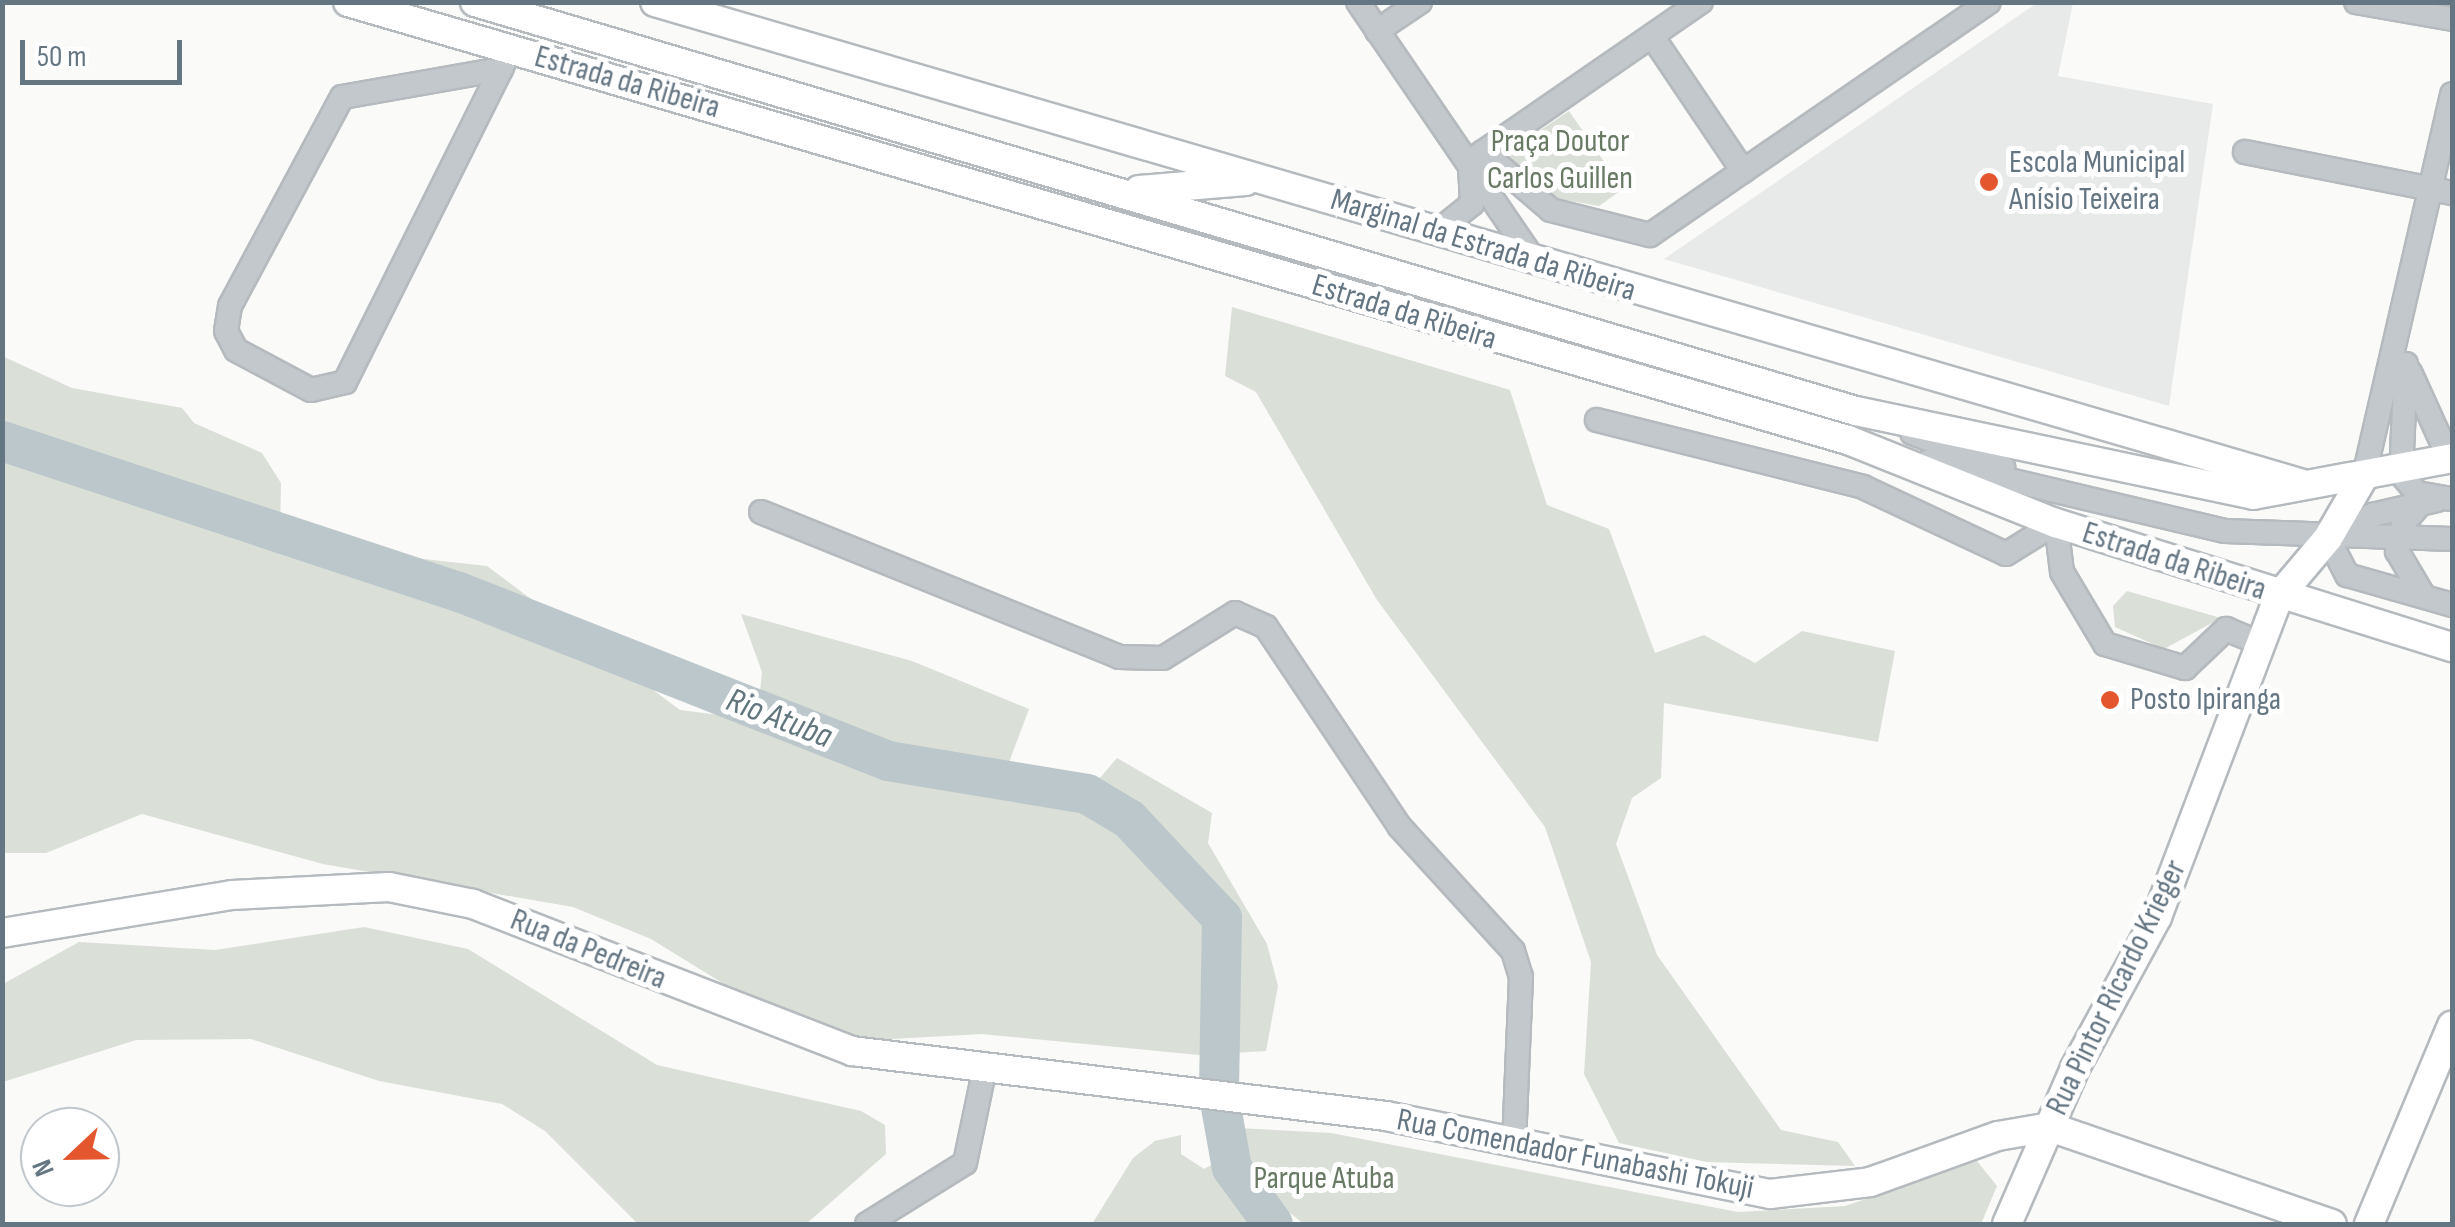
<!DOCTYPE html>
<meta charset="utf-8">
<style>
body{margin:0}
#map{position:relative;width:2455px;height:1227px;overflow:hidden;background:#fafaf8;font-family:"Sofia Sans Condensed",sans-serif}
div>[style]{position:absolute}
.built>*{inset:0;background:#e8e9e9}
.green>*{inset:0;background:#dadfd7}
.river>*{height:40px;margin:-20px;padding:0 20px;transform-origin:20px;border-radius:20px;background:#bbc7cb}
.roads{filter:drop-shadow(2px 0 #b5babe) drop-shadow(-2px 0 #b5babe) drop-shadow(0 2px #b5babe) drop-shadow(0 -2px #b5babe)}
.minor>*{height:22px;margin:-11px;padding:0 11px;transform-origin:11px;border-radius:11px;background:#c3c8cc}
.major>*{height:28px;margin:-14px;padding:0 14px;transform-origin:14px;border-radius:14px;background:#fff}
.dots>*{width:28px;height:28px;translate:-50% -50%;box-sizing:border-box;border:5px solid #fff;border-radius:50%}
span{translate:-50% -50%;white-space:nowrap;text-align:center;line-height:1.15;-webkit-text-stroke:10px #fff;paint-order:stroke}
.street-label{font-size:32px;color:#657683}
.park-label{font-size:32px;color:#687a64}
.poi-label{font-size:32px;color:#657683}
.left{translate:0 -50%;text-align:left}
.water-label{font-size:35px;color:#60757c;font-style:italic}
.frame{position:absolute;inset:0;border:5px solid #657683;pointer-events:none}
.north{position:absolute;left:20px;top:1107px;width:100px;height:100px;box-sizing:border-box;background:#fff;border:2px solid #c1c8cd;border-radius:50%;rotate:248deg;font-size:28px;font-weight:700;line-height:40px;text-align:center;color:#657683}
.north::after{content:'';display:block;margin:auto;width:35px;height:45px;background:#e4572e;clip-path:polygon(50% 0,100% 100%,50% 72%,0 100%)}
.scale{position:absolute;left:20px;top:40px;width:162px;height:45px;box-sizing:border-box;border:5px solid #657683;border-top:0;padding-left:12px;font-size:30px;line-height:35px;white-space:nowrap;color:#657683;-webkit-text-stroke:8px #fff;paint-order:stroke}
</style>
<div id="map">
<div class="built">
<i style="clip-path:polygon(2037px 3px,2073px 3px,2058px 76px,2213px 104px,2169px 406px,1664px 259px)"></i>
</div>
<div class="green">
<i style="clip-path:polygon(1569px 111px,1623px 189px,1599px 206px,1548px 197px,1499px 158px)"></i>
<i style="clip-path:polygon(1232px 307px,1510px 390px,1547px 505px,1609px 529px,1655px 653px,1704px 635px,1755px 663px,1802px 631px,1895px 651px,1878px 742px,1664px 703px,1661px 778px,1632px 798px,1616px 844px,1657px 955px,1781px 1130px,1838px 1142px,1855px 1166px,1707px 1162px,1619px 1143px,1584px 1074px,1591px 962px,1545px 827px,1377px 600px,1256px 392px,1225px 376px)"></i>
<i style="clip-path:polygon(2px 356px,72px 388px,182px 408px,194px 423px,262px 453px,281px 483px,280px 530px,299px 558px,331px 570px,405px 557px,487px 566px,680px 710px,735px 717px,759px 702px,762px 672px,741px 614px,912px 661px,1029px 709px,1008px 765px,1027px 801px,1042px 807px,1083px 798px,1117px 758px,1212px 813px,1208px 843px,1267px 944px,1278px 986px,1266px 1051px,1199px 1055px,982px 1034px,856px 1041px,758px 1005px,651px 939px,573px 907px,323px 864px,142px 814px,46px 853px,3px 853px)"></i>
<i style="clip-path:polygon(2127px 591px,2221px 618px,2164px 649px,2115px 627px,2113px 606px)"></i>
<i style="clip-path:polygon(364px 927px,468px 949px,657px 1065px,861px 1111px,885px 1125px,886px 1154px,806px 1224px,638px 1224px,545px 1131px,502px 1104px,379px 1081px,251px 1039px,136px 1040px,3px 1082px,3px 984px,79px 942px,215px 950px)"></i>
<i style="clip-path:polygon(1237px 1128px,1331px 1133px,1738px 1212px,1845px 1206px,1977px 1161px,1997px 1186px,1981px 1224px,1304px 1224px,1267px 1195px,1247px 1224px,1092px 1224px,1133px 1158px,1155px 1141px,1181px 1135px,1181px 1154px,1204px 1169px,1236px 1151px)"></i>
</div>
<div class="river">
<i style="left:2px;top:441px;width:481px;rotate:18.3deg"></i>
<i style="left:459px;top:592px;width:461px;rotate:21.5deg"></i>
<i style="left:888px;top:761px;width:202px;rotate:9.4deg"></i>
<i style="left:1087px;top:794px;width:49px;rotate:30.8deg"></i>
<i style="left:1129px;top:819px;width:136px;rotate:46.8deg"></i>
<i style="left:1222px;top:918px;width:178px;rotate:91deg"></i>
<i style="left:1219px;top:1096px;width:73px;rotate:79.8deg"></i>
<i style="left:1232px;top:1168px;width:69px;rotate:53.8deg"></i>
</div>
<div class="roads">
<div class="minor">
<i style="left:1358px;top:2px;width:311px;rotate:55.7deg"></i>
<i style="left:2356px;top:2px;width:97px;rotate:10deg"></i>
<i style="left:1377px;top:31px;width:52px;rotate:-34deg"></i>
<i style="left:1652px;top:36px;width:163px;rotate:56deg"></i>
<i style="left:501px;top:69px;width:161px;rotate:170deg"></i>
<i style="left:342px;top:97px;width:237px;rotate:118.2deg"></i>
<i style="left:230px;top:306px;width:25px;rotate:99deg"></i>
<i style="left:226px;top:331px;width:21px;rotate:62deg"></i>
<i style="left:236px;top:350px;width:85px;rotate:28.1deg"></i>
<i style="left:311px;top:390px;width:35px;rotate:-13deg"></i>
<i style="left:345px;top:382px;width:350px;rotate:-63.5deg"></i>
<i style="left:501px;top:69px;width:21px;rotate:-65deg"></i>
<i style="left:1483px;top:152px;width:89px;rotate:40.5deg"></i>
<i style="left:1551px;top:210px;width:102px;rotate:14.2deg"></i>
<i style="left:1650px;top:235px;width:411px;rotate:-34.5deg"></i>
<i style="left:2245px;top:152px;width:211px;rotate:11.2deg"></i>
<i style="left:1473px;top:159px;width:277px;rotate:-34.6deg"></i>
<i style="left:1438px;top:231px;width:43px;rotate:-38.5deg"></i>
<i style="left:1472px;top:204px;width:33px;rotate:-93deg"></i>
<i style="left:2406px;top:364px;width:110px;rotate:92.6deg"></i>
<i style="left:2401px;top:474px;width:25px;rotate:50deg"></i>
<i style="left:2417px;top:493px;width:35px;rotate:10deg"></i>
<i style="left:2410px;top:372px;width:94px;rotate:65.6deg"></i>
<i style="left:1597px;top:420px;width:274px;rotate:14.1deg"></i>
<i style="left:1863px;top:487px;width:158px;rotate:25.1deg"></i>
<i style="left:2006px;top:554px;width:59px;rotate:-31.8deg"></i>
<i style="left:2056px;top:523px;width:49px;rotate:83deg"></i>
<i style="left:2062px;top:572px;width:84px;rotate:59.2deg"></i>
<i style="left:2105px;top:644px;width:84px;rotate:16.7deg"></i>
<i style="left:2185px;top:668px;width:57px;rotate:-43.6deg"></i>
<i style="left:2226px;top:629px;width:39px;rotate:23deg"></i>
<i style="left:1912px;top:433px;width:98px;rotate:20.8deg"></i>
<i style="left:1929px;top:461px;width:304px;rotate:13.3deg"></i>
<i style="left:2225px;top:531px;width:227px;rotate:2deg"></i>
<i style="left:2364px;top:476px;width:392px;rotate:-77deg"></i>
<i style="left:2422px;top:502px;width:29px;rotate:131deg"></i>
<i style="left:2403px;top:524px;width:28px;rotate:103deg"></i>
<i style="left:2397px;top:551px;width:51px;rotate:59.4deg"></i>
<i style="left:761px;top:512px;width:386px;rotate:22deg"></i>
<i style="left:1119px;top:657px;width:44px;rotate:1.3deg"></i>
<i style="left:1163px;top:658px;width:85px;rotate:-32deg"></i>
<i style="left:1235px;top:613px;width:34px;rotate:24deg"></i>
<i style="left:1266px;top:627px;width:239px;rotate:56.2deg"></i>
<i style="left:1399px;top:826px;width:169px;rotate:47.6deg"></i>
<i style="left:1513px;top:951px;width:27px;rotate:73deg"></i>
<i style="left:1521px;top:977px;width:168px;rotate:92.4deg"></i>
<i style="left:2328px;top:538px;width:42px;rotate:62.8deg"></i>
<i style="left:2347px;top:575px;width:109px;rotate:15.9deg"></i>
<i style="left:2328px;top:538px;width:50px;rotate:-27.6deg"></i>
<i style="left:2372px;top:515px;width:67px;rotate:-13deg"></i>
<i style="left:867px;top:1224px;width:115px;rotate:-31.9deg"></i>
<i style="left:965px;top:1163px;width:93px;rotate:-78.2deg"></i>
</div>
<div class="major">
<i style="left:348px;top:2px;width:1563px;rotate:16.28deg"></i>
<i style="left:1848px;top:440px;width:224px;rotate:21.8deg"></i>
<i style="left:2056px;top:523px;width:415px;rotate:17.4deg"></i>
<i style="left:475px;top:2px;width:1440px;rotate:16.5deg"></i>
<i style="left:1856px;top:411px;width:406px;rotate:11.9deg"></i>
<i style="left:2253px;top:495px;width:202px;rotate:-10.5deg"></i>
<i style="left:655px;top:2px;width:1714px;rotate:16.3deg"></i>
<i style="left:1139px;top:190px;width:107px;rotate:-4.8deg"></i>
<i style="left:2px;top:933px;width:233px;rotate:-9.4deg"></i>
<i style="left:232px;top:895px;width:157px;rotate:-2.9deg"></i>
<i style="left:389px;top:887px;width:86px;rotate:11.4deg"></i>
<i style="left:473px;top:904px;width:407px;rotate:21.2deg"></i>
<i style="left:852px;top:1051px;width:538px;rotate:6.94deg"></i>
<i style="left:1386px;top:1116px;width:392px;rotate:11.5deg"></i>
<i style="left:1770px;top:1194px;width:101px;rotate:-6.8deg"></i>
<i style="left:1870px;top:1182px;width:136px;rotate:-19.8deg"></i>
<i style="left:1998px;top:1136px;width:53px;rotate:-9.8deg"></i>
<i style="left:2050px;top:1127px;width:298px;rotate:19deg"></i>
<i style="left:2007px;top:1224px;width:170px;rotate:-66.4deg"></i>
<i style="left:2075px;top:1068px;width:172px;rotate:-61.5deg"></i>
<i style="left:2157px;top:917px;width:343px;rotate:-69.2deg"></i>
<i style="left:2279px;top:596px;width:76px;rotate:-49.8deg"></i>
<i style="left:2328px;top:538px;width:72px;rotate:-59.9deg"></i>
<i style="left:2369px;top:1224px;width:215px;rotate:-67.3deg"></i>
</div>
</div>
<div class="dots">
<i style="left:1989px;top:182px;background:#e4572e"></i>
<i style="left:2110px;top:700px;background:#e4572e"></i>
</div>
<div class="street-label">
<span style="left:627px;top:83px;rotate:16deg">Estrada da Ribeira</span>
<span style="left:1483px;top:246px;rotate:17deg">Marginal da Estrada da Ribeira</span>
<span style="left:1404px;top:313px;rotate:17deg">Estrada da Ribeira</span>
<span style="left:2174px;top:562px;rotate:18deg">Estrada da Ribeira</span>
<span style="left:588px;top:950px;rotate:22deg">Rua da Pedreira</span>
<span style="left:2117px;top:988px;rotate:-64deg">Rua Pintor Ricardo Krieger</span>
<span style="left:1575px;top:1155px;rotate:11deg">Rua Comendador Funabashi Tokuji</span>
</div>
<div class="park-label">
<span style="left:1560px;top:161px">Praça Doutor<br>Carlos Guillen</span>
<span style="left:1324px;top:1179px">Parque Atuba</span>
</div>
<div class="poi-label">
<span class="left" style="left:2009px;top:182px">Escola Municipal<br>Anísio Teixeira</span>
<span class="left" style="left:2130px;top:700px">Posto Ipiranga</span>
</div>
<div class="water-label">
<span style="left:779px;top:719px;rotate:21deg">Rio Atuba</span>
</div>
<div class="frame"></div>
<div class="north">N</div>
<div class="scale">50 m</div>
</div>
